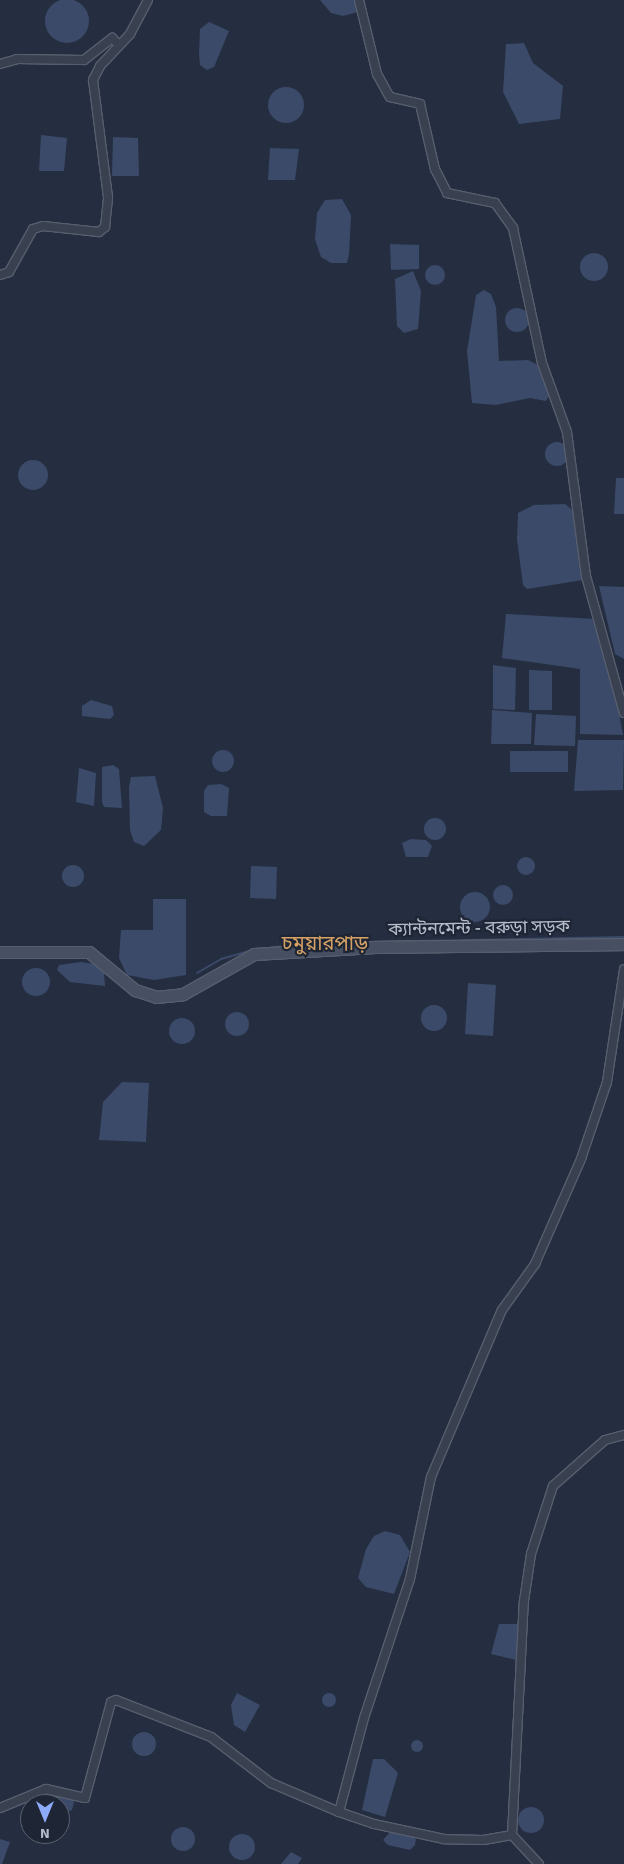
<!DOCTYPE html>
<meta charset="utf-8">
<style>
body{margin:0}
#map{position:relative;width:624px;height:1864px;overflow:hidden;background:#252e40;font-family:Signika,"Noto Sans Bengali",sans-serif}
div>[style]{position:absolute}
.water>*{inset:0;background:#3b4a69}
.round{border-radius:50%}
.stream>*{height:2px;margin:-1px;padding:0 1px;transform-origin:1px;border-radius:1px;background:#3b4a69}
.roads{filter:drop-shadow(1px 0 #575e6d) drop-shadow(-1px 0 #575e6d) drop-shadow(0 1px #575e6d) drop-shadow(0 -1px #575e6d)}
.street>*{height:8px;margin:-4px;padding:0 4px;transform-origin:4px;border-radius:4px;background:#394050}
.secondary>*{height:11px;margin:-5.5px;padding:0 5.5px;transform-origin:5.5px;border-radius:5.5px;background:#474f63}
span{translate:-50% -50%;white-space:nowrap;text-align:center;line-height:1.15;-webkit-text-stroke:4.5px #1e2535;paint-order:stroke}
.street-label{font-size:18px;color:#b6bcca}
.quarter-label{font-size:20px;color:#d6a265}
.north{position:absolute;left:20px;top:1794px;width:50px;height:50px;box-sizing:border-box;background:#1e2535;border:1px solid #5b6171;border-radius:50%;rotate:180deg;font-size:14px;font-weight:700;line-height:20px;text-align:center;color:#b6bcca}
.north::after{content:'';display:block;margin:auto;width:18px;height:22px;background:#8dabf8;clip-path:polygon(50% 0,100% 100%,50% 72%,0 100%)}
</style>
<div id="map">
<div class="water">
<i class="round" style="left:45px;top:-1px;width:44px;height:44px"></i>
<i style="clip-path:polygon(320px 0,357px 0,358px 12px,343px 16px,331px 13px)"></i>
<i style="clip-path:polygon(209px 22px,229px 31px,214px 67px,207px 70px,200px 65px,199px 54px,200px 29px)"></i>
<i style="clip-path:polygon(524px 43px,533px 63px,563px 86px,560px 119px,519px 124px,503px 92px,506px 44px)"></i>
<i class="round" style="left:268px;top:87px;width:36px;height:36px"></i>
<i style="clip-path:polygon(41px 135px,67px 138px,64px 171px,39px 171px)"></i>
<i style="clip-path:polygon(113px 137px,138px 138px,139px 176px,112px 176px)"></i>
<i style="clip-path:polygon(270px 148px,299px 149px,295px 180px,268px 180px)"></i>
<i style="clip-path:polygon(342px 199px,351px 215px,349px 254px,347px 263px,331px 263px,321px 257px,315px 239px,317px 213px,325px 200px)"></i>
<i style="clip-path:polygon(390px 244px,419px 245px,419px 269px,391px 270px)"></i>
<i class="round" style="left:580px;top:253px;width:28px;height:28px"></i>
<i class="round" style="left:425px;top:265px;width:20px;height:20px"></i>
<i style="clip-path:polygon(413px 271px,421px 291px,418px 329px,404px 333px,397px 326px,395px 279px)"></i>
<i style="clip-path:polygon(484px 290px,491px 294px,496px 307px,499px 361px,528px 360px,542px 367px,549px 396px,546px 401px,530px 398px,496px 405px,472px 403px,467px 351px,476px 295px)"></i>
<i class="round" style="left:505px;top:308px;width:24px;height:24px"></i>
<i class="round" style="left:545px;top:442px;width:24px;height:24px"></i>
<i class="round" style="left:18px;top:460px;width:30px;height:30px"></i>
<i style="clip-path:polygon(616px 478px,624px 478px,624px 514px,614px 514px)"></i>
<i style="clip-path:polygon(565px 504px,574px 511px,583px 580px,527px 589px,523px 585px,517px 539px,518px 513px,534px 505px)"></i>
<i style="clip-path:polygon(599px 586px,624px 587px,624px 659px,615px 654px)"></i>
<i style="clip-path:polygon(506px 614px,595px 619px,610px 664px,623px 735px,580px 734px,580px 669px,502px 658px)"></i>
<i style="clip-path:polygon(493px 665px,516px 668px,515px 710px,493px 709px)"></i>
<i style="clip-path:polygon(529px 670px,552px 671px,552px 710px,529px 710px)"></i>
<i style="clip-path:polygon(91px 700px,112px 706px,114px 715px,110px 719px,82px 716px,82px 706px)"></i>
<i style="clip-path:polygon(492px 710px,532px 713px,531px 744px,491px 744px)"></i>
<i style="clip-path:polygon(536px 714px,576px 716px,575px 746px,534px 745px)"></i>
<i style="clip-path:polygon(578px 740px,624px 740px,623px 790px,574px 791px)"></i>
<i class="round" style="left:212px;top:750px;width:22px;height:22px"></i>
<i style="clip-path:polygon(510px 751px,568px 751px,568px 772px,510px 772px)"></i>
<i style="clip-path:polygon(113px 765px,119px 769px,122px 808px,104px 807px,102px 802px,102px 767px)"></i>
<i style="clip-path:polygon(79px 768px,96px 773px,94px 806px,76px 802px)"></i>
<i style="clip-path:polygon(155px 776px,163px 808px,161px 830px,144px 846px,134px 842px,130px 830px,129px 787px,131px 777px)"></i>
<i style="clip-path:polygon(221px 784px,229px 788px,227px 816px,211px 816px,204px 812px,204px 791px,208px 785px)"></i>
<i class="round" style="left:424px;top:818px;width:22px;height:22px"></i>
<i style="clip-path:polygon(411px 839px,426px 840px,432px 846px,428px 857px,406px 857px,402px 843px)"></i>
<i class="round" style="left:517px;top:857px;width:18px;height:18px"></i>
<i class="round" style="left:62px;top:865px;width:22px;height:22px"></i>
<i style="clip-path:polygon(251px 866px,277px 867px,276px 899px,250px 898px)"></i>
<i class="round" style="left:493px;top:885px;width:20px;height:20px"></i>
<i class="round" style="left:460px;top:892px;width:30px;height:30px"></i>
<i style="clip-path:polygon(153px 899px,186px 899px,186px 975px,154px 980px,127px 975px,119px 958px,121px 930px,153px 930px)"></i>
<i style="clip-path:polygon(81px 962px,95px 964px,104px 973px,105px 986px,70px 982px,57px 970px,59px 965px)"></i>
<i class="round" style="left:22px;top:968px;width:28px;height:28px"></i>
<i style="clip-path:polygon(468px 983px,496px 985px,493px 1036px,465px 1034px)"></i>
<i class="round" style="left:421px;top:1005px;width:26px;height:26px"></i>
<i class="round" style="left:225px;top:1012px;width:24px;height:24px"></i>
<i class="round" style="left:169px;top:1018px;width:26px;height:26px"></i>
<i style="clip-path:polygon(122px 1082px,149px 1083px,146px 1142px,99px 1140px,103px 1102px)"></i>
<i style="clip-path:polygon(385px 1531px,400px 1535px,410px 1552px,394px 1594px,366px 1587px,358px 1578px,366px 1549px,374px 1536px)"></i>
<i style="clip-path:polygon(499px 1624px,517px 1624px,520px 1642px,516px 1660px,491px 1654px)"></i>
<i style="clip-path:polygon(237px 1693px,260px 1705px,245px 1732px,234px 1725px,231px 1705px)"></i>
<i class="round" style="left:322px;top:1693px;width:14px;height:14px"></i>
<i class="round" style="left:132px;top:1732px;width:24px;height:24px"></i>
<i class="round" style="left:411px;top:1740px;width:12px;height:12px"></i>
<i style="clip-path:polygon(373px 1759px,384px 1759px,398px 1773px,385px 1817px,362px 1810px)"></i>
<i style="clip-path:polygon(52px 1795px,70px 1798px,74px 1802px,72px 1810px,60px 1815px,60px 1804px,48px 1804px)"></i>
<i class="round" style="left:518px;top:1807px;width:26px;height:26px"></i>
<i class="round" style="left:171px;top:1827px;width:24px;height:24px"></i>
<i style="clip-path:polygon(390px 1832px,411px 1836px,416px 1839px,415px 1845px,410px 1850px,388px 1845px,383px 1840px)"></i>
<i class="round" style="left:229px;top:1834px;width:26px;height:26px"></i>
<i style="clip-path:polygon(0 1839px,10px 1842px,2px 1864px,0 1864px)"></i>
<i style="clip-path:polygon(291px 1852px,302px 1858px,298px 1864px,281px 1864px)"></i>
</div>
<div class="stream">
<i style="left:363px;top:942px;width:261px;rotate:-1.1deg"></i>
<i style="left:271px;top:947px;width:30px;rotate:-2deg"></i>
<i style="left:197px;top:973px;width:28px;rotate:-30deg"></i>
<i style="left:221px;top:959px;width:32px;rotate:-16deg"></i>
</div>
<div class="roads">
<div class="street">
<i style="left:359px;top:0;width:76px;rotate:76.3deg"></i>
<i style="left:377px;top:74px;width:26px;rotate:61deg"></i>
<i style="left:390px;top:97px;width:31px;rotate:13deg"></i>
<i style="left:420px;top:104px;width:67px;rotate:77deg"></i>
<i style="left:435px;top:169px;width:27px;rotate:63deg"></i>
<i style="left:447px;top:193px;width:49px;rotate:11.8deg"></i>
<i style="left:495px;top:203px;width:31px;rotate:54deg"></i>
<i style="left:513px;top:228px;width:138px;rotate:77.9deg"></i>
<i style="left:542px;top:363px;width:73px;rotate:70.1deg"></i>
<i style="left:567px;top:432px;width:145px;rotate:82.5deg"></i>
<i style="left:586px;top:576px;width:142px;rotate:74.5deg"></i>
<i style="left:0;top:64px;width:18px;rotate:-16deg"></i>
<i style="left:17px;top:59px;width:67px;rotate:0.9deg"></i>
<i style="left:84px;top:60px;width:36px;rotate:-38deg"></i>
<i style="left:112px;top:38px;width:10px;rotate:45deg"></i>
<i style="left:0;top:275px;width:9px;rotate:-18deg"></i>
<i style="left:9px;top:272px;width:49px;rotate:-60.8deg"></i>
<i style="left:33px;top:229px;width:10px;rotate:-17deg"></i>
<i style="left:43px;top:226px;width:56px;rotate:6.1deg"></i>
<i style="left:99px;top:232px;width:8px;rotate:-40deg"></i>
<i style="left:105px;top:227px;width:30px;rotate:-84deg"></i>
<i style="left:108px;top:197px;width:118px;rotate:-97.3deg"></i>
<i style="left:93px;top:80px;width:16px;rotate:-63deg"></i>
<i style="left:100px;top:66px;width:44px;rotate:-46.8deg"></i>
<i style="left:130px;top:34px;width:38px;rotate:-62deg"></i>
<i style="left:0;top:1808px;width:50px;rotate:-22.4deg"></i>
<i style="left:46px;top:1789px;width:40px;rotate:13deg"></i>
<i style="left:85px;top:1798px;width:99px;rotate:-74.8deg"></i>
<i style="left:111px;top:1702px;width:5px;rotate:-22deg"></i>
<i style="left:116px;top:1700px;width:102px;rotate:21.3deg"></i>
<i style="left:211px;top:1737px;width:76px;rotate:37.5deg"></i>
<i style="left:271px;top:1783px;width:74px;rotate:23.1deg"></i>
<i style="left:512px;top:1835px;width:234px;rotate:-87.1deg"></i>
<i style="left:524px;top:1601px;width:48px;rotate:-81.5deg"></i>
<i style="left:531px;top:1554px;width:71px;rotate:-72.1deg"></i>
<i style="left:553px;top:1486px;width:69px;rotate:-41.5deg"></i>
<i style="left:605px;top:1440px;width:20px;rotate:-15deg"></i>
<i style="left:539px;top:1864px;width:40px;rotate:-133deg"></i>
<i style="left:512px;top:1835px;width:29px;rotate:170deg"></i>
<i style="left:483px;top:1840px;width:39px;rotate:-179deg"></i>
<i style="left:444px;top:1839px;width:72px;rotate:-167.9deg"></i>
<i style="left:374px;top:1824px;width:37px;rotate:-161deg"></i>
<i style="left:339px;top:1812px;width:97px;rotate:-75.1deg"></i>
<i style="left:364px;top:1718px;width:146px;rotate:-71.7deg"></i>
<i style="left:410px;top:1579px;width:104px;rotate:-78.4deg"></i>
<i style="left:431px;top:1477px;width:181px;rotate:-67deg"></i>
<i style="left:502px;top:1310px;width:57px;rotate:-54.3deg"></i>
<i style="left:535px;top:1264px;width:115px;rotate:-66.3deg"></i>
<i style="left:581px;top:1159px;width:81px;rotate:-71.3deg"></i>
<i style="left:607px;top:1082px;width:114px;rotate:-81.4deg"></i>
</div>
<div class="secondary">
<i style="left:0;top:952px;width:89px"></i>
<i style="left:89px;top:952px;width:60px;rotate:39.6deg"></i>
<i style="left:135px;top:990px;width:22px;rotate:18deg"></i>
<i style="left:156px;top:997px;width:27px;rotate:-6deg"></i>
<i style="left:183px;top:994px;width:81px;rotate:-29.4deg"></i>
<i style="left:254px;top:954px;width:121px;rotate:-3.3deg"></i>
<i style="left:375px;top:947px;width:249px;rotate:-0.7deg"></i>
</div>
</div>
<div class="street-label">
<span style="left:479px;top:928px;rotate:-1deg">ক্যান্টনমেন্ট - বরুড়া সড়ক</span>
</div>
<div class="quarter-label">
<span style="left:325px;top:943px">চমুয়ারপাড়</span>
</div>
<div class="north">N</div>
</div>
